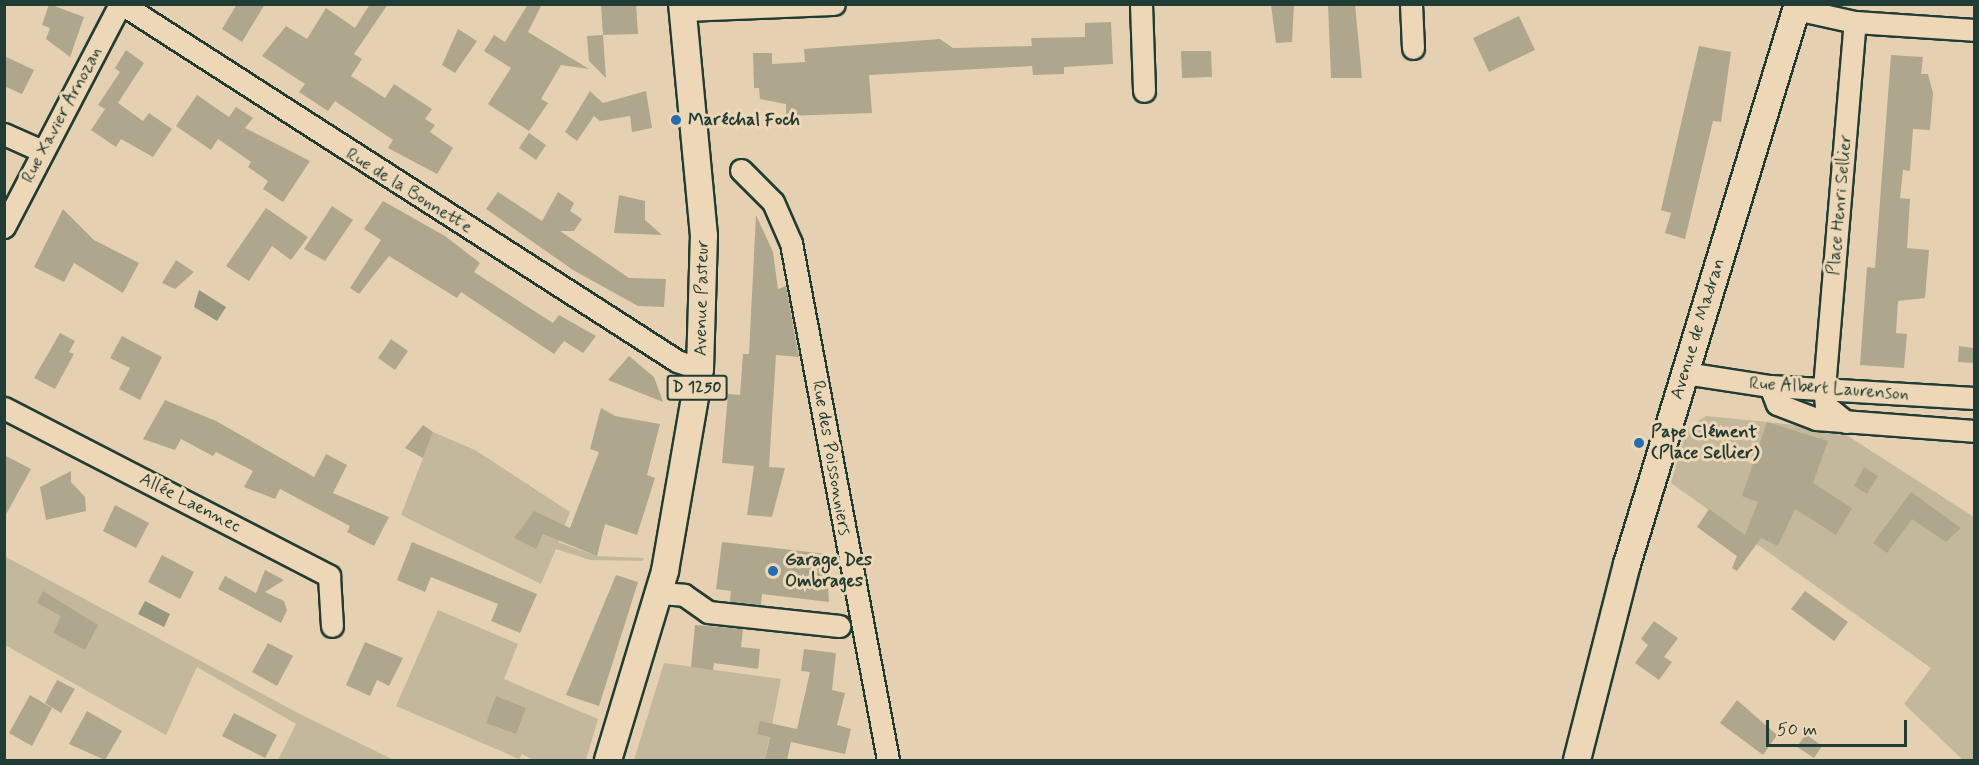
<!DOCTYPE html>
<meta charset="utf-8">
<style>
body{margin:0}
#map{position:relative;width:1979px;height:765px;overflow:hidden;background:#e5d1b1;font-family:Mynerve,sans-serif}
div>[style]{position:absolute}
.green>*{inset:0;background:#c4b89c}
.water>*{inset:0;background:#97967f}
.building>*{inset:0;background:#aea78e}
.roads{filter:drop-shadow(2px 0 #1f3d34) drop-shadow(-2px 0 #1f3d34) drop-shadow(0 2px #1f3d34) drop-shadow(0 -2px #1f3d34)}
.minor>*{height:21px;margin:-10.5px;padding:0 10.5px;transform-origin:10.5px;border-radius:10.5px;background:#edd7b6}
.major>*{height:26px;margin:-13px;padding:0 13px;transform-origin:13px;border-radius:13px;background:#edd7b6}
.dots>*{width:16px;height:16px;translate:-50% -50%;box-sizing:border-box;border:3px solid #edd7b6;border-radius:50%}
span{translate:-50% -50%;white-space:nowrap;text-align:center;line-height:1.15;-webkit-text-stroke:6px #edd7b6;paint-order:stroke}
.shield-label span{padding:2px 4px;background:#edd7b6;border:2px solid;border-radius:4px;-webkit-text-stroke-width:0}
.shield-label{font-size:16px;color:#1f3d34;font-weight:700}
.street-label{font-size:18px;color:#1f3d34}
.poi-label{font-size:18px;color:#1f3d34;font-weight:700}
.left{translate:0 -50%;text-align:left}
.frame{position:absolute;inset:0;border:6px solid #1f3d34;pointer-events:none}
.scale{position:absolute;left:1766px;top:720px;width:141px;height:27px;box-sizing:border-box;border:3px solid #1f3d34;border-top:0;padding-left:8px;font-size:18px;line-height:21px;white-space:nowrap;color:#1f3d34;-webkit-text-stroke:4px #edd7b6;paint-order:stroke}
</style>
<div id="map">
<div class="green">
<i style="clip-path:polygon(1706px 416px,1837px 429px,1974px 517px,1974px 760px,1963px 760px,1904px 704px,1931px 668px,1671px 483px,1687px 429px)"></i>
<i style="clip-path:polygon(433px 432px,475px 450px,570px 512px,558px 542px,597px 556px,644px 558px,643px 561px,590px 560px,556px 549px,541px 584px,401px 515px)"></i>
<i style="clip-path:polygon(4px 556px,302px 715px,394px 760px,278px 760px,296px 724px,197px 667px,166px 735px,5px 645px)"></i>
<i style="clip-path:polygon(438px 610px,518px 644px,504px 679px,598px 719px,586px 760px,533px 760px,522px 754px,519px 759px,396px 706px)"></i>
<i style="clip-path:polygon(664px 663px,781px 679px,765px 760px,634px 760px)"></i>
</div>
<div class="water">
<i style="clip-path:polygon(199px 290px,226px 307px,217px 321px,194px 307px)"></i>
<i style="clip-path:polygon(145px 601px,170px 614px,164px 627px,138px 614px)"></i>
</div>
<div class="building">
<i style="clip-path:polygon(49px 4px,84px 17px,70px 57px,46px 39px,50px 28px,42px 25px)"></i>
<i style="clip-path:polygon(237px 4px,265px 4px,242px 42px,222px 29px)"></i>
<i style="clip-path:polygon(370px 4px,388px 4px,354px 54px,362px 59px,351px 76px,385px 98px,394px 84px,432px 109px,425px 119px,435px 125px,430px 132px,453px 148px,437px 174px,388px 148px,393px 140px,335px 101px,328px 111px,299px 92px,305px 84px,262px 56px,286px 26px,307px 39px,326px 8px,355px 28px)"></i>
<i style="clip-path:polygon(528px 4px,542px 4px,528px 32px,589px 69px,561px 65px,541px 99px,548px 103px,529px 131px,488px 104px,511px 68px,484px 51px,494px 35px,505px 42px)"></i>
<i style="clip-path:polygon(601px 4px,636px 4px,638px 34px,603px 35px)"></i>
<i style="clip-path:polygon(1328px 4px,1355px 4px,1362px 78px,1331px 78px)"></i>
<i style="clip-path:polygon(1271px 5px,1294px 5px,1292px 42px,1276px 43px)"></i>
<i style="clip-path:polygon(1519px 16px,1535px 50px,1489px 72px,1473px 38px)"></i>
<i style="clip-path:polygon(1111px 22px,1113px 64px,1064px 67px,1064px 74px,1033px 75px,1032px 66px,869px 75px,872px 113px,786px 116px,786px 104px,760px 99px,759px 88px,754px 88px,753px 53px,772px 53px,772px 64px,805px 62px,804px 49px,940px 39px,953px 48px,1032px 46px,1031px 38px,1085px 37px,1085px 23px)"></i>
<i style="clip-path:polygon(458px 29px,477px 41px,455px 73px,442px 65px)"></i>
<i style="clip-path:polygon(603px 35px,606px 78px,589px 61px,587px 36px)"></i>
<i style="clip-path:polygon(1699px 46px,1731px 52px,1721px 122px,1713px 121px,1685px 239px,1665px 233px,1671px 213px,1661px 210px)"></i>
<i style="clip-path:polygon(126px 50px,144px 63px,118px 103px,143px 121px,149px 113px,172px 129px,153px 157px,121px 139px,116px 147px,91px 130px,105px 109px,98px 105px,120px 72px,115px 68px)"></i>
<i style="clip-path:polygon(1181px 51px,1211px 51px,1212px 77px,1182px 78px)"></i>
<i style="clip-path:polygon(1891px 55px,1923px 57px,1921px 74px,1928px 74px,1933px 93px,1930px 130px,1913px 129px,1910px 171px,1903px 170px,1900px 198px,1910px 199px,1907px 248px,1929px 250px,1925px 298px,1898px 301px,1896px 333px,1907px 334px,1904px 368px,1860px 365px,1867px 267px,1875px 268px)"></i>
<i style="clip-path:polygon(4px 56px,34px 70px,22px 94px,4px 86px)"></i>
<i style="clip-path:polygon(590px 91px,603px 103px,646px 91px,652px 128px,632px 132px,630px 116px,600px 121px,594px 116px,577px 141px,565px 132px)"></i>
<i style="clip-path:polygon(197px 95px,229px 117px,236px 107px,253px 118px,245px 128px,310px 161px,283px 202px,263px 189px,268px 181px,248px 167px,251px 162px,218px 139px,211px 150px,176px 126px)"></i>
<i style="clip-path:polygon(529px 133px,546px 145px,536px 160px,519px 148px)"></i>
<i style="clip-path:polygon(498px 192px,542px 221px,558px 192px,574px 203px,570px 211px,582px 219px,574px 231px,560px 231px,629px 278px,666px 279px,664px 307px,638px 306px,573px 270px,486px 209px)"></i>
<i style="clip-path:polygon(619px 195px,645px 201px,645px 220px,662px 235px,614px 233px)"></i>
<i style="clip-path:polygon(383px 201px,445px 236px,480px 263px,474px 272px,553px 323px,559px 315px,596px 336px,583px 353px,564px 341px,554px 354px,461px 292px,457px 298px,389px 256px,359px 294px,350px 288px,381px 240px,364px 229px)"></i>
<i style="clip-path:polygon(332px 206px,353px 220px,325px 261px,304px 249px)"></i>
<i style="clip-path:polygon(266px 208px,308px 237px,291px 260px,272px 246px,249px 281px,226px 266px)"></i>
<i style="clip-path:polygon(63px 209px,94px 240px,139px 263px,123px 293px,74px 263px,64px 282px,34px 267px)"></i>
<i style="clip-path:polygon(756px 215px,773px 252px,778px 289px,786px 286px,799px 357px,776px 355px,769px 467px,785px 468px,772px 517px,747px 515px,754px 466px,722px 463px,728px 394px,740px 395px,743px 354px,749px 354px)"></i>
<i style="clip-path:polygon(176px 260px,194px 272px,175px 289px,162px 283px)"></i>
<i style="clip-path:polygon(60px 333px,75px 341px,69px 352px,74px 354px,55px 389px,34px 378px)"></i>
<i style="clip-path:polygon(122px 336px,162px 357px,140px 400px,119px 389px,130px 368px,110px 358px)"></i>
<i style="clip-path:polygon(391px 339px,408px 351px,395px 370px,378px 358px)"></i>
<i style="clip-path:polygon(1959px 346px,1974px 348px,1974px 363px,1958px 362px)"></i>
<i style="clip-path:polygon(629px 356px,654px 377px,663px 402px,608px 380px)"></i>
<i style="clip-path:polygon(165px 400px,216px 421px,314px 477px,326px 454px,347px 465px,333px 493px,389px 517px,374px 546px,347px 532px,350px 526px,280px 489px,275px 499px,244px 487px,253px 471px,216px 452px,213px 456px,181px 439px,175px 450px,143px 439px)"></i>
<i style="clip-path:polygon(601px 408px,615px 416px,660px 424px,647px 475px,655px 478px,637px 535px,605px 524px,597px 556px,543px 534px,536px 549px,514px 538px,534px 511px,570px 528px,599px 452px,590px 449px)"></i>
<i style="clip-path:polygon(1767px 422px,1828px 441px,1813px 483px,1852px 508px,1836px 535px,1795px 509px,1778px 546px,1761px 538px,1737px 571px,1732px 568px,1737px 556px,1697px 527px,1709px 509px,1745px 535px,1758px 502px,1742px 496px)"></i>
<i style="clip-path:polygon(423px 425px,433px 432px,423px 458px,405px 448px)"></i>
<i style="clip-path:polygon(4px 455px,31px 469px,4px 518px)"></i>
<i style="clip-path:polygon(1864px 467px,1878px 476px,1867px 494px,1854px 486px)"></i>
<i style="clip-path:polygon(71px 471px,71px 482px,85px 497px,86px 511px,46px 520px,40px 487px)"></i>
<i style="clip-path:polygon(1911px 492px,1961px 528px,1946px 542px,1912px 519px,1887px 553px,1873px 543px)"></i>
<i style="clip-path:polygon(115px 505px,149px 523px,136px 548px,103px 531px)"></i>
<i style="clip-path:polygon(412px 542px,537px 594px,520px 633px,491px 621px,498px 604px,431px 577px,425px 592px,397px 580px)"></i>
<i style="clip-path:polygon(722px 542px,826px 554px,829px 602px,762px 594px,761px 605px,730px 602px,731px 591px,716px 589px)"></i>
<i style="clip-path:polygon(162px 555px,194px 572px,180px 599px,148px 582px)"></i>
<i style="clip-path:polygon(265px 570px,284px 580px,265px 592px,284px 601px,287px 610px,281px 623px,218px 589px,225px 576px,256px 593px)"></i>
<i style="clip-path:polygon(616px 575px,638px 582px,599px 706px,566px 695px)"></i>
<i style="clip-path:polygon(43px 591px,98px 625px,85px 650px,53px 633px,61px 616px,37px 603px)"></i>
<i style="clip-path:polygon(1805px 591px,1848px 622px,1834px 641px,1791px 609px)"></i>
<i style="clip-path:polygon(1654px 621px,1678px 638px,1664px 657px,1672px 662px,1659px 680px,1635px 663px,1648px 645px,1641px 639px)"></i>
<i style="clip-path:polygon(695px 625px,743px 629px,741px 647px,760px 649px,758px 669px,714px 663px,713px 670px,691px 667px)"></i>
<i style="clip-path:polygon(365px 642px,403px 658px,389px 686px,377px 680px,370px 696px,346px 685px)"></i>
<i style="clip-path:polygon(268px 643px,293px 656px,277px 686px,252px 672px)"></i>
<i style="clip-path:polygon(804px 649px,836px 653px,832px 690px,845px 693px,837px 725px,851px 729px,845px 754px,791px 742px,787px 760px,765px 760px,770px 737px,757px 734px,760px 721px,797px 729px,810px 672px,801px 671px)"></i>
<i style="clip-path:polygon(57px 680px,75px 689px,61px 713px,45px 703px)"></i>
<i style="clip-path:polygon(30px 695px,52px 708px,32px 746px,9px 733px)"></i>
<i style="clip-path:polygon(496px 696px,526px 708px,516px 734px,486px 723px)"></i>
<i style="clip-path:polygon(1737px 700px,1777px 735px,1763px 755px,1720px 723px)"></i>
<i style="clip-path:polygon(87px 711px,122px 731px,105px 760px,69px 744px)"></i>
<i style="clip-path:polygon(234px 713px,277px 735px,265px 758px,222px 736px)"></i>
<i style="clip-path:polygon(1806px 734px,1822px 746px,1814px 758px,1797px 747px)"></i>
</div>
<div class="roads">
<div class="minor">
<i style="left:122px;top:4px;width:660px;rotate:32.75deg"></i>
<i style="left:677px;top:361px;width:24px;rotate:19deg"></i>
<i style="left:1141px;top:4px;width:87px;rotate:88deg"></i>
<i style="left:1411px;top:4px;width:44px;rotate:87.4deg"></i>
<i style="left:1796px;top:9px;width:60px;rotate:12.4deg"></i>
<i style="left:1855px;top:22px;width:119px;rotate:3.8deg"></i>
<i style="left:683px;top:10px;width:151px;rotate:-2.3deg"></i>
<i style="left:4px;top:134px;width:42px;rotate:24.1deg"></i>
<i style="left:741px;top:170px;width:45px;rotate:45deg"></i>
<i style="left:773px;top:202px;width:45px;rotate:66.3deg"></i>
<i style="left:791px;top:243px;width:526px;rotate:79.37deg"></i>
<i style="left:4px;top:227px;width:251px;rotate:-62.5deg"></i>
<i style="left:1685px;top:373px;width:86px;rotate:8.7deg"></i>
<i style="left:1770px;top:386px;width:204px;rotate:3.4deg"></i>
<i style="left:1770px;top:386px;width:19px;rotate:69deg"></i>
<i style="left:1777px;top:404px;width:42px;rotate:21deg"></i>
<i style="left:1816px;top:419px;width:158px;rotate:4.3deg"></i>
<i style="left:4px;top:408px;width:366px;rotate:27.3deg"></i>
<i style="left:329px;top:576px;width:50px;rotate:86.6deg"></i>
<i style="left:1846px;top:422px;width:26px;rotate:-141deg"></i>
<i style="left:1826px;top:406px;width:18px;rotate:-96deg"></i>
<i style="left:1824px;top:388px;width:367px;rotate:-85.2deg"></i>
<i style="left:658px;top:593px;width:26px;rotate:4deg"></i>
<i style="left:684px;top:595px;width:29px;rotate:35deg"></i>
<i style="left:708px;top:612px;width:132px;rotate:6.1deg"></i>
</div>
<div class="major">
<i style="left:608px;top:760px;width:197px;rotate:-73.2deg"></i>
<i style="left:665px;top:571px;width:205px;rotate:-80.2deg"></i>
<i style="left:700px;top:369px;width:133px;rotate:-88.3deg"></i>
<i style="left:704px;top:236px;width:233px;rotate:-95.4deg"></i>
<i style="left:1577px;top:760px;width:202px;rotate:-75.7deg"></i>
<i style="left:1627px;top:564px;width:586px;rotate:-73.02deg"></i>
</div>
</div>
<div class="dots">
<i style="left:676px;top:120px;background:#1f6fb2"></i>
<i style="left:1639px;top:443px;background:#1f6fb2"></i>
<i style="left:773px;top:571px;background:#1f6fb2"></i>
</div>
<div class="shield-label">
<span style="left:697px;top:388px">D 1250</span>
</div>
<div class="street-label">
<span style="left:62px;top:115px;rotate:-62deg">Rue Xavier Arnozan</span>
<span style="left:409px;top:191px;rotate:32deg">Rue de la Bonnette</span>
<span style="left:1840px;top:205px;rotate:-85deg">Place Henri Sellier</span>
<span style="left:702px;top:298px;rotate:-89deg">Avenue Pasteur</span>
<span style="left:1698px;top:329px;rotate:-73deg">Avenue de Madran</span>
<span style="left:1829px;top:389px;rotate:4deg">Rue Albert Laurenson</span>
<span style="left:831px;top:458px;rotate:80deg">Rue des Poissonniers</span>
<span style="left:190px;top:503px;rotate:27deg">Allée Laennec</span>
</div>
<div class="poi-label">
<span class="left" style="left:688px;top:120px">Maréchal Foch</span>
<span class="left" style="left:1651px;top:443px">Pape Clément<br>(Place Sellier)</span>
<span class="left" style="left:785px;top:571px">Garage Des<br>Ombrages</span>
</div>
<div class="frame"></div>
<div class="scale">50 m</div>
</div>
